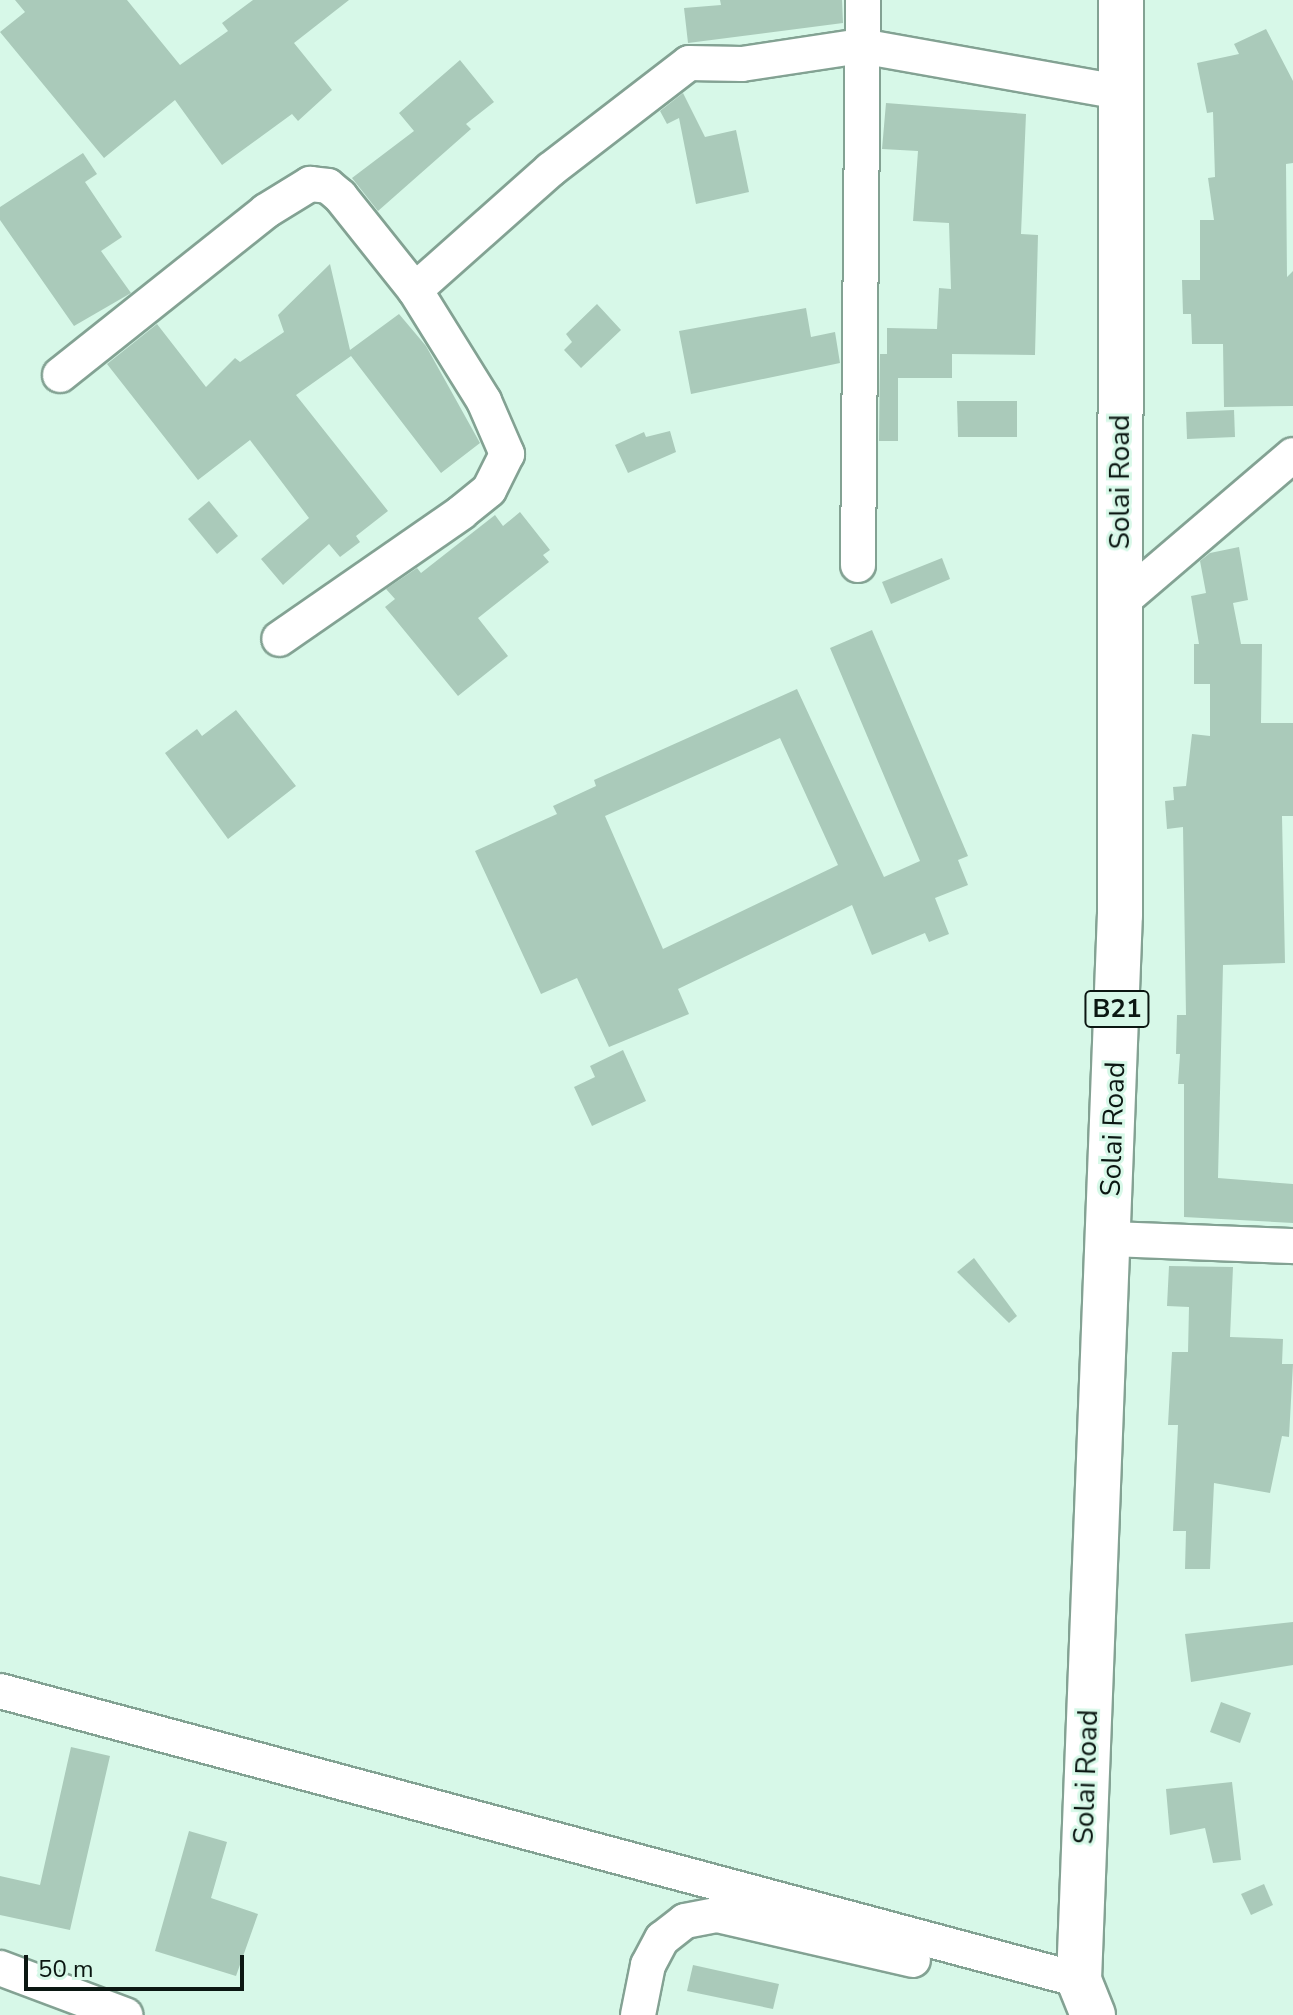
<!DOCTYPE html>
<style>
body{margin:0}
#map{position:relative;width:1293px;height:2015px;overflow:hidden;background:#d7f8e8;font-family:"Nunito Sans",sans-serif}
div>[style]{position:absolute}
.building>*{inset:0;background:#aacaba}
.roads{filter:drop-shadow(2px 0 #83a293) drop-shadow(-2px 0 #83a293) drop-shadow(0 2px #83a293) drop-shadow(0 -2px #83a293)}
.minor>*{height:34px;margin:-17px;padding:0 17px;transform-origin:17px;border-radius:17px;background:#fff}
.highway>*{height:44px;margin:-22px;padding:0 22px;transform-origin:22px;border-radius:22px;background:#fff}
span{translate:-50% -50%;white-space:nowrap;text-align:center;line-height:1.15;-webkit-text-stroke:6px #d7f8e8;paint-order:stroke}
.shield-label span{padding:2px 6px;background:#d7f8e8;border:2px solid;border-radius:6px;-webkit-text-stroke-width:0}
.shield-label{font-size:26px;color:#0b1712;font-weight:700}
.street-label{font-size:28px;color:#0b1712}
.scale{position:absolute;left:24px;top:1955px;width:220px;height:36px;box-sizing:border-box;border:4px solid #0b1712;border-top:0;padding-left:10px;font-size:24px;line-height:28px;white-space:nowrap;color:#0b1712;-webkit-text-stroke:6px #d7f8e8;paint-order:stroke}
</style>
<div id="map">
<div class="building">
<i style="clip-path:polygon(15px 0,127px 0,180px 65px,228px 31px,222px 23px,253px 0,349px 0,294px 43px,332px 90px,298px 121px,292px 114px,222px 165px,175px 100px,104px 158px,0 32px,25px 12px)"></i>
<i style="clip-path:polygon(720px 0,842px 0,843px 23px,688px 43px,684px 8px,721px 5px)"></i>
<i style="clip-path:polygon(1266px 29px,1293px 81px,1293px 163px,1286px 164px,1287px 277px,1293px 271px,1293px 406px,1224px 407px,1223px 344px,1192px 344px,1191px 314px,1183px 314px,1182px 280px,1200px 280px,1200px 220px,1214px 220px,1208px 178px,1215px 177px,1213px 112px,1207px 113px,1197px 63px,1239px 54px,1234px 44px)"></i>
<i style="clip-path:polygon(460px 60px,494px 102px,466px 124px,471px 129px,378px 211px,352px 178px,414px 131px,399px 113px)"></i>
<i style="clip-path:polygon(683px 93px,705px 137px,736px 130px,749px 192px,696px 204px,679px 118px,667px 124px,660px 111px)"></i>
<i style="clip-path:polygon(886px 103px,1026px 114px,1021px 234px,1038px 235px,1035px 355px,952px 354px,952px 378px,898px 378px,898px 441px,879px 441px,880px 354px,887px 354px,887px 328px,937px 329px,939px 288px,951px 289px,949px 223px,913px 221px,918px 151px,882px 149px)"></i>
<i style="clip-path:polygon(83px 153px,97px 174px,85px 182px,122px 237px,101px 251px,131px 293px,74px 326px,0 220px,0 207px)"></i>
<i style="clip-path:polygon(330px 264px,350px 350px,399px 314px,426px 346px,480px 443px,441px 473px,351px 356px,296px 395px,388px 511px,356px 536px,360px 542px,340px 557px,329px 544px,283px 585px,261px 559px,309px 518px,250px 440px,198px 480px,107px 364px,157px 324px,206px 387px,235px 358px,240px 362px,284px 332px,278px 315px)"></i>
<i style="clip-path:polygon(597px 304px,621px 330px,581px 368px,564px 350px,572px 342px,566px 334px)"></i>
<i style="clip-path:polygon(806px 308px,811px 337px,835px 332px,840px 363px,691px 394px,679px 331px)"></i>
<i style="clip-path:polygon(957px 401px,1017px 401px,1017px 437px,958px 437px)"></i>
<i style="clip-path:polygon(1234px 410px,1235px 437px,1187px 439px,1186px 412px)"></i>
<i style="clip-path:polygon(670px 431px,676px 452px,628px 473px,615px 445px,644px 432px,646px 437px)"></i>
<i style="clip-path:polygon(209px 501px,238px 536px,217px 554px,188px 519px)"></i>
<i style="clip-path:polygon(520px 512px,550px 550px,543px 555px,549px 562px,478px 618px,508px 656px,458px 696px,385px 607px,395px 599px,386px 589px,417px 568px,421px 573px,495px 515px,503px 526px)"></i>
<i style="clip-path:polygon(1239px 547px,1248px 600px,1233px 603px,1241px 644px,1262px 644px,1261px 723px,1293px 723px,1293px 816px,1282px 816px,1285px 963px,1223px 965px,1218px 1178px,1293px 1184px,1293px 1223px,1184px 1217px,1184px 1084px,1178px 1084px,1180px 1054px,1176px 1054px,1177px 1015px,1186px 1015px,1183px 827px,1167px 829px,1165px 801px,1174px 800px,1173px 787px,1186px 786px,1192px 734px,1210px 736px,1210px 684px,1194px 684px,1194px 644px,1199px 644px,1191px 596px,1206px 593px,1200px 561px,1210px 553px)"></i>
<i style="clip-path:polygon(942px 558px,950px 579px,891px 604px,882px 582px)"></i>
<i style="clip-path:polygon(evenodd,872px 630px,968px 856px,958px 860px,968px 885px,935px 898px,949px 934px,929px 942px,925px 933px,872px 955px,852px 905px,678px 989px,689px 1014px,609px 1047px,577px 978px,541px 994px,475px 851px,557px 814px,553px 806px,596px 786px,594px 780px,797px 689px,884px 877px,920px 861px,830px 648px,872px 630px,780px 738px,838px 865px,663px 949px,605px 816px,780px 738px)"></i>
<i style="clip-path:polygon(236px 710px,296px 786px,228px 839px,165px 753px,197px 729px,202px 736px)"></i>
<i style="clip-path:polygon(623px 1050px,646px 1101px,592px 1126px,574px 1087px,595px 1077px,590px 1066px)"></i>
<i style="clip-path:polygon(974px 1258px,1017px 1316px,1009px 1323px,957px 1272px)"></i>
<i style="clip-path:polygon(1169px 1266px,1233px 1267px,1230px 1337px,1283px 1339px,1282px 1364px,1293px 1364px,1289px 1437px,1282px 1436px,1270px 1493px,1214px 1483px,1210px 1569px,1185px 1569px,1186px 1531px,1173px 1531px,1178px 1425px,1168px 1425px,1172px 1352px,1188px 1352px,1189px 1307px,1167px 1306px)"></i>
<i style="clip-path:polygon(1293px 1622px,1293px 1665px,1191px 1682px,1185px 1634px)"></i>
<i style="clip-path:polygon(1221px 1702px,1251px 1713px,1240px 1743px,1210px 1732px)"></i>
<i style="clip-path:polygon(71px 1747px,110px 1756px,70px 1930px,0 1915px,0 1876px,40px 1885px)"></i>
<i style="clip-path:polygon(1232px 1782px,1241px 1860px,1213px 1863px,1205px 1828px,1170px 1835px,1166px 1789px)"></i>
<i style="clip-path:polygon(189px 1831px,227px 1842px,211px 1898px,258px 1914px,236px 1976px,155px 1951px)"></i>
<i style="clip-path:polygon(1264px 1884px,1273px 1905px,1251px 1915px,1241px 1894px)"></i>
<i style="clip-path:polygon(693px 1965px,779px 1984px,773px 2009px,687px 1991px)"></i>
</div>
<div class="roads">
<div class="minor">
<i style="left:415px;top:290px;width:181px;rotate:-41.6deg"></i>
<i style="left:550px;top:170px;width:175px;rotate:-37.6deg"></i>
<i style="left:689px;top:63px;width:53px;rotate:1.1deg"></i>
<i style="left:742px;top:64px;width:120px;rotate:-8.6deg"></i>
<i style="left:861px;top:46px;width:263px;rotate:10.1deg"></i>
<i style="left:60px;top:375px;width:263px;rotate:-38.5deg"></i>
<i style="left:266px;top:211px;width:52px;rotate:-31.5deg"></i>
<i style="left:310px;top:184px;width:18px;rotate:6deg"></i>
<i style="left:328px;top:186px;width:16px;rotate:40deg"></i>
<i style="left:340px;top:196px;width:120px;rotate:51.4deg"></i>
<i style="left:415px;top:290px;width:131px;rotate:58.1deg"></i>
<i style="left:484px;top:401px;width:58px;rotate:66.5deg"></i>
<i style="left:507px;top:454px;width:40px;rotate:116.6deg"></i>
<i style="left:489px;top:490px;width:36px;rotate:141deg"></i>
<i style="left:461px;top:513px;width:221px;rotate:145.3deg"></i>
<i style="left:858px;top:565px;width:565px;rotate:-89.49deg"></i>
<i style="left:1121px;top:602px;width:226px;rotate:-40.5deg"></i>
<i style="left:1109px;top:1239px;width:184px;rotate:2.2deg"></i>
<i style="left:0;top:1691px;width:1117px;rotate:14.99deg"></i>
<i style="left:0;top:1968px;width:134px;rotate:20.6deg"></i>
<i style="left:638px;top:2015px;width:51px;rotate:-78.7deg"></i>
<i style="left:648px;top:1965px;width:30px;rotate:-62deg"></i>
<i style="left:662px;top:1939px;width:29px;rotate:-38deg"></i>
<i style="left:685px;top:1921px;width:33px;rotate:-11deg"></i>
<i style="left:717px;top:1915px;width:201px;rotate:12.9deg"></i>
</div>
<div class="highway">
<i style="left:1093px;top:2015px;width:38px;rotate:-112deg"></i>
<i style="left:1079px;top:1980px;width:1066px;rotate:-87.8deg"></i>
<i style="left:1120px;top:915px;width:915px;rotate:-89.94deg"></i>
</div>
</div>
<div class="shield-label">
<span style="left:1117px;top:1009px">B21</span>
</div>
<div class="street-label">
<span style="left:1120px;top:482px;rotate:-90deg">Solai Road</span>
<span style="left:1113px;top:1129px;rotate:-88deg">Solai Road</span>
<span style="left:1086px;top:1777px;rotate:-88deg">Solai Road</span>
</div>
<div class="scale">50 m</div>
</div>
